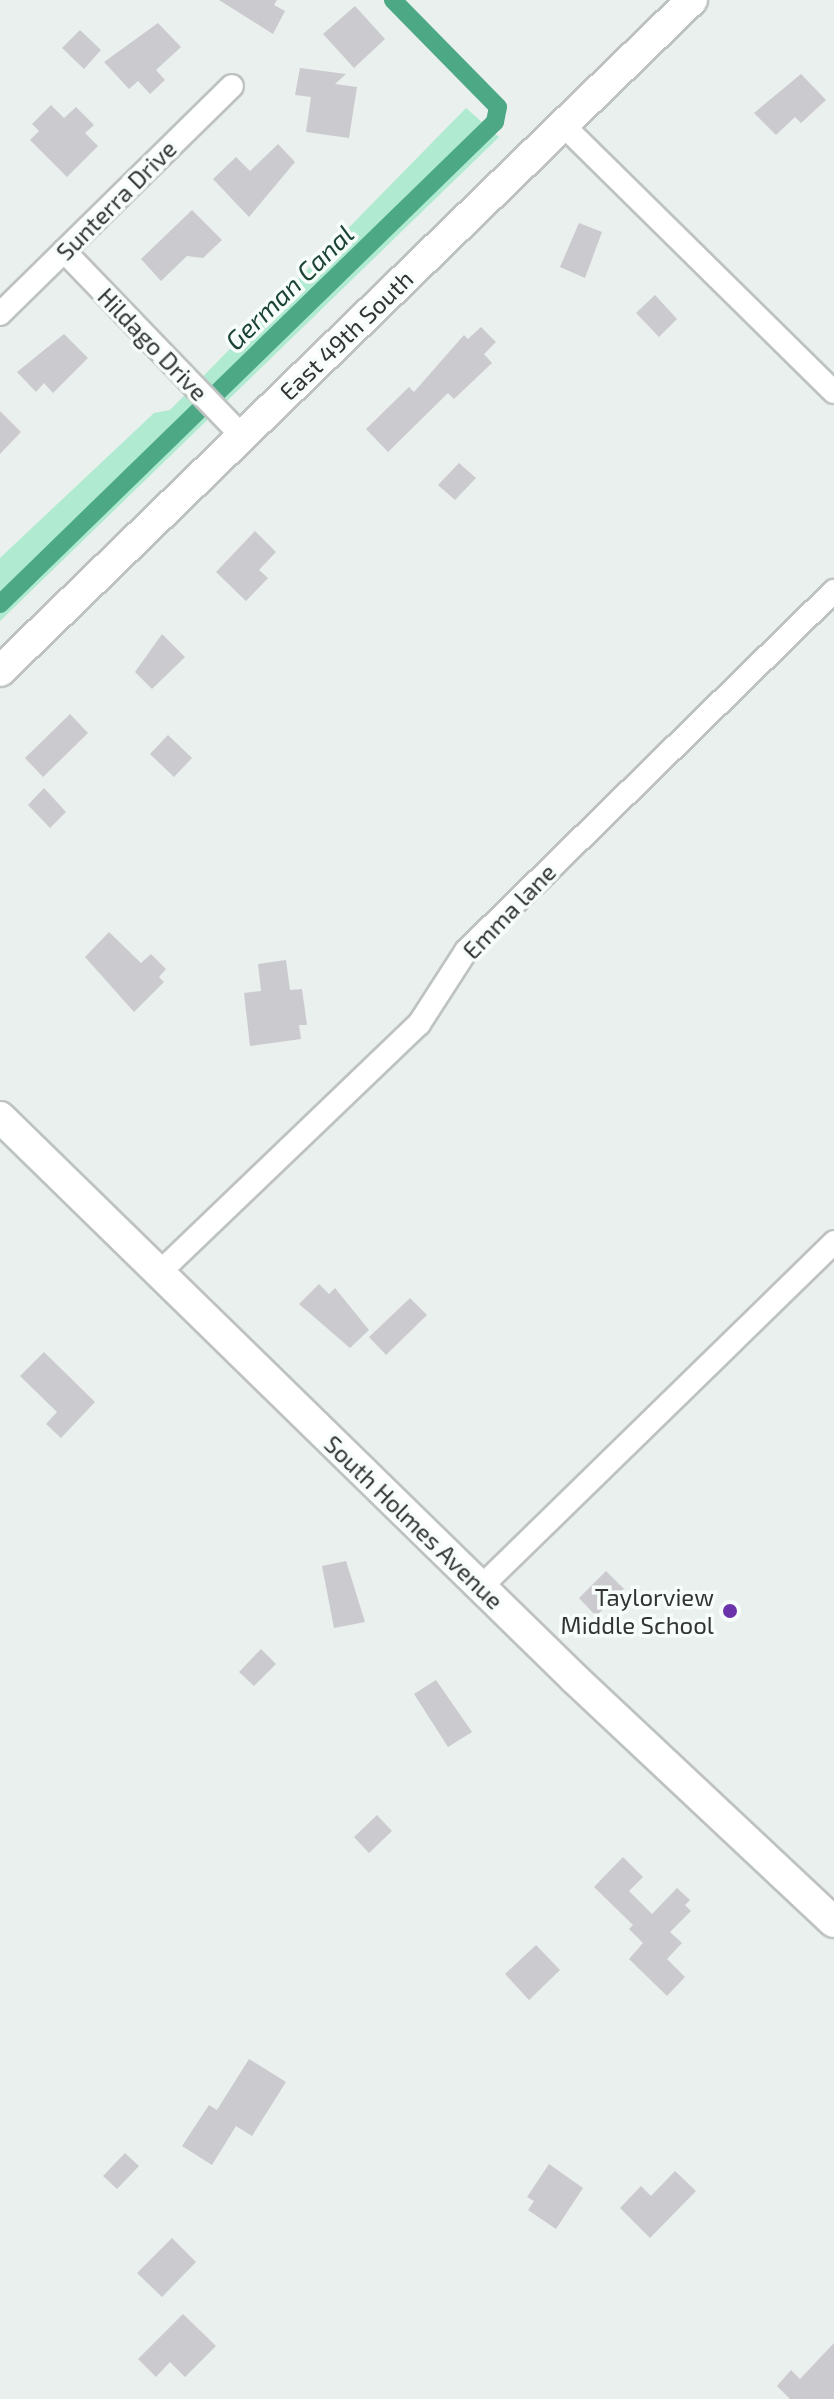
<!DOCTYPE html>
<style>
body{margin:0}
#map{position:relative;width:834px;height:2399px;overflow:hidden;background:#eaf0ed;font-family:"Exo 2",sans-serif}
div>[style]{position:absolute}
.green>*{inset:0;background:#afead1}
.canal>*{height:18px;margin:-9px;padding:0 9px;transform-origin:9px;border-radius:9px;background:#4da886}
.building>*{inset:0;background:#cbcacf}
.roads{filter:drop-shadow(2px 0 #bec3c1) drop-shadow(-2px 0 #bec3c1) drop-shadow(0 2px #bec3c1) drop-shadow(0 -2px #bec3c1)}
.street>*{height:22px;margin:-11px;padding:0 11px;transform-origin:11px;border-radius:11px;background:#fff}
.secondary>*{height:30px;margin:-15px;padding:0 15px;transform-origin:15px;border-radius:15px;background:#fff}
.dots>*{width:22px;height:22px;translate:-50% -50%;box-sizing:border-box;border:4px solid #f7fdfa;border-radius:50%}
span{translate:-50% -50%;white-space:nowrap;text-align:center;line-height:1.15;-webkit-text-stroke:7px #f7fdfa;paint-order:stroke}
.street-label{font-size:24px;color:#323433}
.poi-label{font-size:24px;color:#323433}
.right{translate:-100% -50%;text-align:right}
.water-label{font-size:26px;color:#1a4334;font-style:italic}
</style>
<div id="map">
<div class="green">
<i style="clip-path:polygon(466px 108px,499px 137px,0 621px,0 558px,154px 413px,170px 410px)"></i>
</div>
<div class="canal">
<i style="left:0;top:604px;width:691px;rotate:-44.24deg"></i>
<i style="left:495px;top:122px;width:15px;rotate:-79deg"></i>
<i style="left:498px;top:107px;width:150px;rotate:-134.5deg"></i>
</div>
<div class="building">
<i style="clip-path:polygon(219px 0,277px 0,274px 5px,285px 11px,273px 34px)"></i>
<i style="clip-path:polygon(355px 6px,385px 39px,354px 68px,323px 34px)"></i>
<i style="clip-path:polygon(158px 23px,181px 47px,156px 70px,165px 80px,150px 94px,138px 81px,129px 89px,104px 62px)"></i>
<i style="clip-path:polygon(80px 30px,101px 50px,84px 69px,62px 48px)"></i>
<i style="clip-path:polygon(300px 68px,346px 74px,335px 84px,357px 87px,349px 138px,306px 132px,311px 97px,295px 95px)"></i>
<i style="clip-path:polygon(801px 74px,826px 100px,801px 123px,795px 117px,776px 135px,754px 113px)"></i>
<i style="clip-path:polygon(51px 105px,64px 118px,76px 107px,94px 125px,85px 133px,98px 146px,67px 177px,30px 140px,39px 131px,32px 124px)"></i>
<i style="clip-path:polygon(278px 144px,295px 162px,249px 217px,213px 179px,236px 157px,250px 171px)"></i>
<i style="clip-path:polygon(192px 210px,222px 240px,203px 258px,187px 256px,161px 281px,141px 259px)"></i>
<i style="clip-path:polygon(579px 223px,602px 232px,585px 278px,560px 267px)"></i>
<i style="clip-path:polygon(655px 295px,677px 319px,659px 337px,636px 313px)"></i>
<i style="clip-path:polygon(481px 327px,496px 342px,484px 354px,492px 363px,454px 399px,448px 393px,388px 452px,366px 429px,409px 387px,414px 392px,464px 335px,468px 339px)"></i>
<i style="clip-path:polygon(64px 334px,88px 358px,53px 393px,44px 383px,36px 392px,17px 372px)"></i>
<i style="clip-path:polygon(0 411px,21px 432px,0 454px)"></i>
<i style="clip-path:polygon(459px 463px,476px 478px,455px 500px,438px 485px)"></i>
<i style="clip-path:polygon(255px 531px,276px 552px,259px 570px,268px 578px,246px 601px,216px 572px)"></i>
<i style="clip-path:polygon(162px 634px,185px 657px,152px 689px,135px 672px)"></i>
<i style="clip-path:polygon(70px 714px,88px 733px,43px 777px,25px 758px)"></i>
<i style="clip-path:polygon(168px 735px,192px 758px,174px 777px,150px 754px)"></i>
<i style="clip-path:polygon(44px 788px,66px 812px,50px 828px,28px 805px)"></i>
<i style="clip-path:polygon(109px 932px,141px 963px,151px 954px,166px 969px,159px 977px,164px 982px,134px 1012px,85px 957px)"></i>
<i style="clip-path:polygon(286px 960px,290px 990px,302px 989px,307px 1025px,299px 1025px,301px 1039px,250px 1046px,244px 993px,261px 991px,258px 964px)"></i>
<i style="clip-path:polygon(319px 1284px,329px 1294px,335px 1288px,369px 1330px,350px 1348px,299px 1304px)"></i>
<i style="clip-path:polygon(410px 1298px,427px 1315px,386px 1355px,369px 1337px)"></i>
<i style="clip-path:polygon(44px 1352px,95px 1402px,61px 1438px,46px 1424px,57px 1412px,20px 1376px)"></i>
<i style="clip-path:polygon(346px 1561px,365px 1622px,334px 1628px,322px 1566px)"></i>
<i style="clip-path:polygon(606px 1571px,624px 1589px,596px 1616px,579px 1598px)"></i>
<i style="clip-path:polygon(261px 1649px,276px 1664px,254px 1686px,239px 1672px)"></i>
<i style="clip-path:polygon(436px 1680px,472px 1732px,448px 1747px,414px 1694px)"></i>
<i style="clip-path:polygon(377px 1815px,392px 1831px,369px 1853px,354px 1837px)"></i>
<i style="clip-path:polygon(623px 1857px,643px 1877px,629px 1891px,652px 1914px,677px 1888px,690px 1900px,685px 1905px,691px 1911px,670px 1932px,682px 1943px,667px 1959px,685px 1977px,667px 1996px,629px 1959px,643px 1943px,629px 1929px,633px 1925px,594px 1887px)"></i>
<i style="clip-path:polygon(536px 1945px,560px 1970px,529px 2000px,505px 1974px)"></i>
<i style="clip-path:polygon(249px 2059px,286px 2082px,252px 2136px,236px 2126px,212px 2165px,182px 2146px,209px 2105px,217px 2110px)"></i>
<i style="clip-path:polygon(125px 2153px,139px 2166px,117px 2189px,103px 2176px)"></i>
<i style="clip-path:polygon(549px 2164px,583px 2188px,556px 2229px,528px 2210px,534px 2201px,527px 2197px)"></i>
<i style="clip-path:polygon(675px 2171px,696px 2191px,650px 2238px,620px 2208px,641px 2186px,651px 2196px)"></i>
<i style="clip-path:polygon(172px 2238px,196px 2262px,162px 2297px,137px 2273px)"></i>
<i style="clip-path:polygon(183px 2314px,216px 2346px,185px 2377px,170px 2362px,156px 2377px,138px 2359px)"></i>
<i style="clip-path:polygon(834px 2343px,834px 2399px,790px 2399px,777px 2386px,791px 2370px,800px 2379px)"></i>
</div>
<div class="roads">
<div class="street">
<i style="left:563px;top:125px;width:380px;rotate:44.6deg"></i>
<i style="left:64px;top:251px;width:257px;rotate:46.1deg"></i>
<i style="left:0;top:314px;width:325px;rotate:-44.5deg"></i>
<i style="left:159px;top:1273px;width:360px;rotate:-43.8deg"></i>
<i style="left:419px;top:1024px;width:87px;rotate:-57.2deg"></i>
<i style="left:466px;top:951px;width:515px;rotate:-44.37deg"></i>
<i style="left:481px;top:1587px;width:494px;rotate:-44.3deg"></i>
</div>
<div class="secondary">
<i style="left:0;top:671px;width:964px;rotate:-44.12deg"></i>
<i style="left:0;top:1117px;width:804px;rotate:44.34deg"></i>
<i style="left:575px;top:1679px;width:355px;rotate:43.2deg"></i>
</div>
</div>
<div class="dots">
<i style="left:730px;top:1611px;background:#6b34ab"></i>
</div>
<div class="street-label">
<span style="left:116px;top:200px;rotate:-45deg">Sunterra Drive</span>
<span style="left:346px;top:335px;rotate:-44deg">East 49th South</span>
<span style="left:153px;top:344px;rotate:46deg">Hildago Drive</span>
<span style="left:509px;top:911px;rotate:-46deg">Emma lane</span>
<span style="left:414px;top:1522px;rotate:44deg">South Holmes Avenue</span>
</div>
<div class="poi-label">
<span class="right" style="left:714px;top:1611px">Taylorview<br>Middle School</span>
</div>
<div class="water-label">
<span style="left:289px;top:287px;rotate:-44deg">German Canal</span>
</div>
</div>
